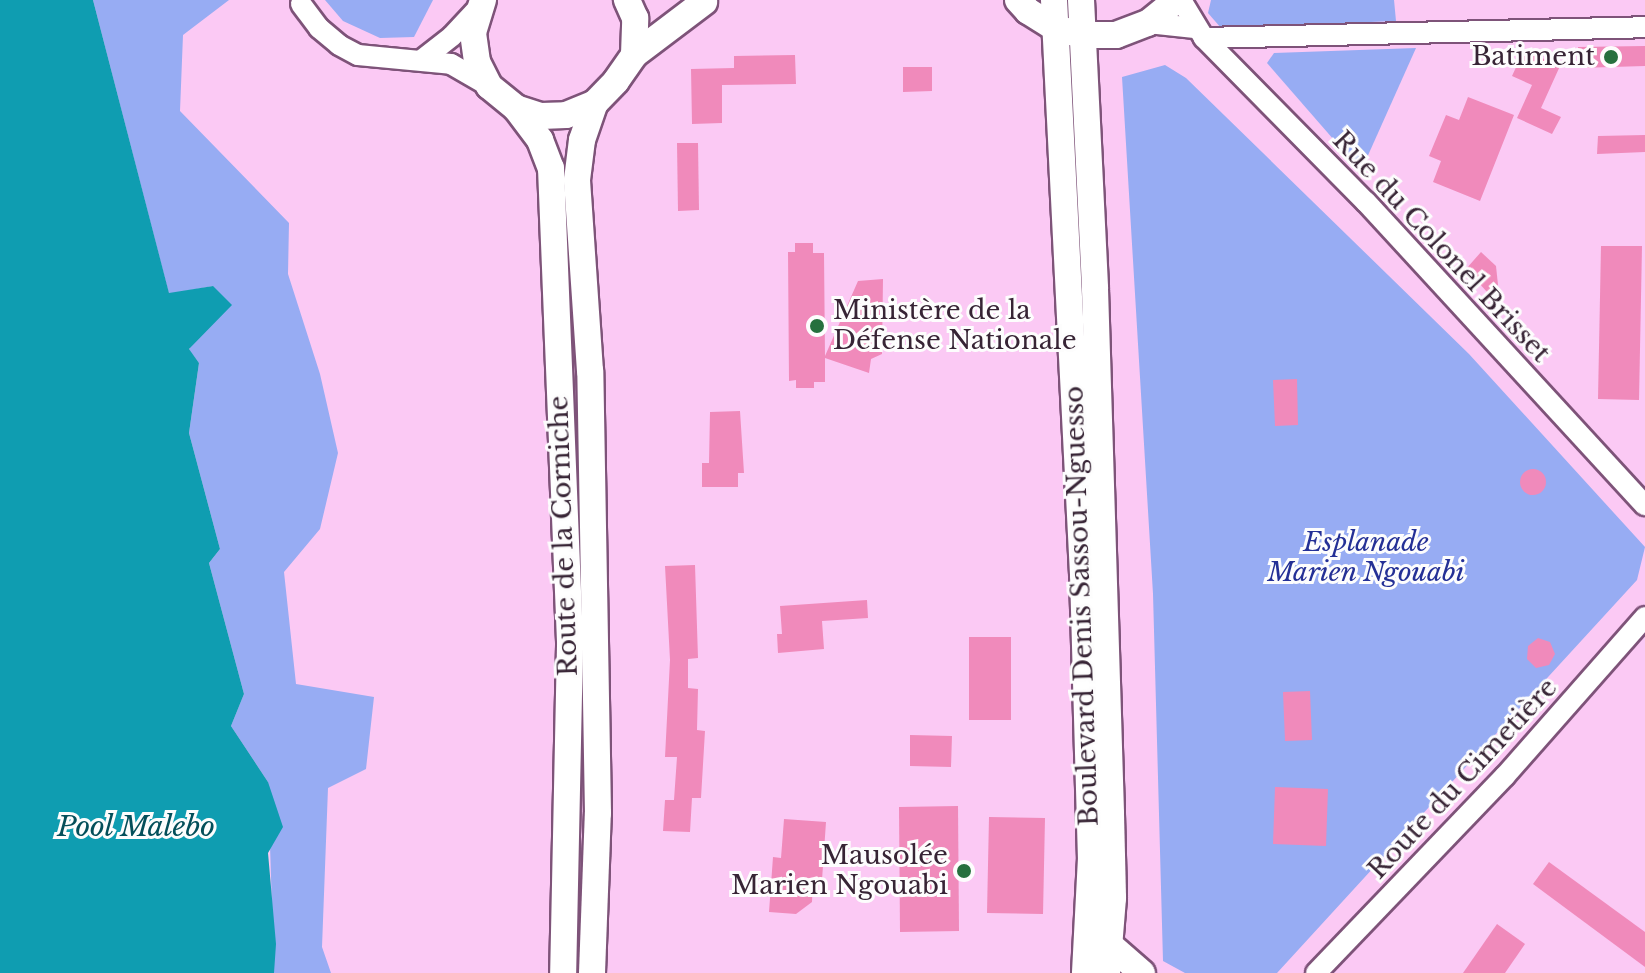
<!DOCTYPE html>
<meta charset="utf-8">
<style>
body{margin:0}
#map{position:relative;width:1645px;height:973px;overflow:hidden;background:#fbc9f4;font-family:"Libre Baskerville",serif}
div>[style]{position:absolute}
.green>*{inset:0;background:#97acf3}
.water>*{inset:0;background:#0f9db1}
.building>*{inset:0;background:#f08abb}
.round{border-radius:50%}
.roads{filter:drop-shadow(2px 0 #7e5379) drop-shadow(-2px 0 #7e5379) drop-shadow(0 2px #7e5379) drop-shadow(0 -2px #7e5379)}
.minor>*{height:20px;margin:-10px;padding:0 10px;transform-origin:10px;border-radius:10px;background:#fff}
.major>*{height:26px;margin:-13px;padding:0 13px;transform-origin:13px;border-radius:13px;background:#fff}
.dots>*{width:22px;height:22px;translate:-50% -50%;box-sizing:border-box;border:4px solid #fdfdfd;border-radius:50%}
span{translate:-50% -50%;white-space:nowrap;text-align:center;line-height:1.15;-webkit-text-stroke:6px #fdfdfd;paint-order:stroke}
.poi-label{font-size:26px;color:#372435}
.right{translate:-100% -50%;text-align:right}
.left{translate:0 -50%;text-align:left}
.street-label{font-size:26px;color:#372435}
.park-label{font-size:26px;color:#243096;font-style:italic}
.water-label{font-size:28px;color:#044f5a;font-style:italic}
</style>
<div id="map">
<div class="green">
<i style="clip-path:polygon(93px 0,229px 0,183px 35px,180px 111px,289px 223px,288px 274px,320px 374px,338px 453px,320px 529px,284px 572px,296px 684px,374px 697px,366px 769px,328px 788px,322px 947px,331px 973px,274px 973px,268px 782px,231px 726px,244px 694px,209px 563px,220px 549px,189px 433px,199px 363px,189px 350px,213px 286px,169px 294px)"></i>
<i style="clip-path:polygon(325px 0,433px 0,414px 37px,380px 38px,343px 21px)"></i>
<i style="clip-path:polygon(1211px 0,1394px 0,1396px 21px,1221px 28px,1208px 13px)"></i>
<i style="clip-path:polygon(1416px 48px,1361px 171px,1267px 63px,1274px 53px)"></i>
<i style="clip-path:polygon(1165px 65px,1186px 78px,1469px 354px,1645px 547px,1637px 580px,1277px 973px,1185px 973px,1163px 961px,1153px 594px,1122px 77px)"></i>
</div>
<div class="water">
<i style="clip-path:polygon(0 0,93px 0,169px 293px,213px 286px,232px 305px,189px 349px,199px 363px,189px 433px,220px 549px,209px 563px,244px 694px,231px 726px,268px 782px,283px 827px,268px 853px,276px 944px,274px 973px,0 973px)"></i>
</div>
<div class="building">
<i style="clip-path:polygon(1645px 46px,1645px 66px,1578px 68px,1578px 47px)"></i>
<i style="clip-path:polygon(1524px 50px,1560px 66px,1541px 108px,1561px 117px,1552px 134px,1517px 118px,1532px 85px,1512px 76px)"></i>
<i style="clip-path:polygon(795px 55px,796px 84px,722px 85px,722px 123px,692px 124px,691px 69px,734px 68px,734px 56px)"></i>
<i style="clip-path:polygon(903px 67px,932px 67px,932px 91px,903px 92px)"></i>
<i style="clip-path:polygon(1468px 97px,1514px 115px,1480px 201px,1433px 182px,1441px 161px,1429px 156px,1446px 115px,1459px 120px)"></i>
<i style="clip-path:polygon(1645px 135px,1645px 152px,1597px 154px,1598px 136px)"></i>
<i style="clip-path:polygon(677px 143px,698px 143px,699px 210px,678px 211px)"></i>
<i style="clip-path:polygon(795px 243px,813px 243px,813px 253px,824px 253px,825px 356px,858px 281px,883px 279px,882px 354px,871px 359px,869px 373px,825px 358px,825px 382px,814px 382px,814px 388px,796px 388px,796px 380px,789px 381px,788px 252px,795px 252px)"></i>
<i style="clip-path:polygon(1601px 246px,1642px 246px,1639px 400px,1598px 399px)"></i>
<i style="clip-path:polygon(1481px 252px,1496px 266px,1498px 285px,1488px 293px,1466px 269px)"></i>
<i style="clip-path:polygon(1297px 379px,1298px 425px,1275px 426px,1273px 380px)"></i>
<i style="clip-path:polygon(740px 411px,744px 473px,738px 473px,738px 487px,702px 487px,702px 463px,709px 463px,710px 412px)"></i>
<i class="round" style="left:1520px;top:469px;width:26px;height:26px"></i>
<i style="clip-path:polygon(695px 565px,698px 658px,688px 659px,688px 688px,698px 689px,697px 730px,705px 731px,701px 798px,692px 798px,690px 832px,663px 831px,665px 800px,674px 800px,677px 757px,665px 757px,670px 660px,665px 566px)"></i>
<i style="clip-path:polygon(867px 600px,868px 618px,822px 621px,824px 649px,778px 653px,777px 634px,782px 634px,780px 606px)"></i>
<i style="clip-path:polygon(969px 637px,1011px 637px,1011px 720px,969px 720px)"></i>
<i style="clip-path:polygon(1538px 638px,1550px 642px,1555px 654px,1549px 665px,1536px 668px,1527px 659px,1528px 646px)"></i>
<i style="clip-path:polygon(1310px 691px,1312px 740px,1285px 741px,1283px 692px)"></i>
<i style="clip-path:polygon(910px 735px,952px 736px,951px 767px,910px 766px)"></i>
<i style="clip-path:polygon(1275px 787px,1328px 789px,1326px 846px,1273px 844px)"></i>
<i style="clip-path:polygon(958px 806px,959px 931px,900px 932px,899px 807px)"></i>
<i style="clip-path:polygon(989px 817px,1045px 818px,1043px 914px,987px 913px)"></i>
<i style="clip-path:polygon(784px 819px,826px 822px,822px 880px,813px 879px,812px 902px,796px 914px,769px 912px,773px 857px,781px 858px)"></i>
<i style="clip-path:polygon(1549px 862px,1645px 932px,1645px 967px,1533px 884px)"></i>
<i style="clip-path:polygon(1497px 924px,1525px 944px,1505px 973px,1463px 973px)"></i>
</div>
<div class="roads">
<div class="minor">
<i style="left:1181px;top:0;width:44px;rotate:58.8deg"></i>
<i style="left:1204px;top:38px;width:231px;rotate:45.4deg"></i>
<i style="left:1366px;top:202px;width:412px;rotate:47.4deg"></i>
<i style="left:301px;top:4px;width:30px;rotate:53deg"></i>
<i style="left:319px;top:28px;width:26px;rotate:40deg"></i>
<i style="left:339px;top:45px;width:21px;rotate:28deg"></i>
<i style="left:358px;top:55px;width:93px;rotate:5.5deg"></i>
<i style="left:451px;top:64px;width:44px;rotate:30.1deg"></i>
<i style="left:1148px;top:23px;width:47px;rotate:6.1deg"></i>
<i style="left:1204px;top:38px;width:441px;rotate:-1.4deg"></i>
<i style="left:423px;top:59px;width:37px;rotate:-38deg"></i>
<i style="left:452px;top:36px;width:40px;rotate:-47deg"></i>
<i style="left:1316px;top:973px;width:273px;rotate:-46.2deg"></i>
<i style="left:1505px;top:776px;width:212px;rotate:-48.6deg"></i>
</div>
<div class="major">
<i style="left:483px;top:0;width:34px;rotate:107deg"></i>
<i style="left:473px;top:33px;width:29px;rotate:82deg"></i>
<i style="left:477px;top:62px;width:27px;rotate:63deg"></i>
<i style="left:489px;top:86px;width:35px;rotate:39deg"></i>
<i style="left:516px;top:108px;width:26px;rotate:18deg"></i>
<i style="left:541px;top:116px;width:25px;rotate:-2deg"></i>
<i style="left:566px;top:115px;width:31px;rotate:-22deg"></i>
<i style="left:595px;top:103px;width:30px;rotate:-46deg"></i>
<i style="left:616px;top:81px;width:32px;rotate:-55deg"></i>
<i style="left:634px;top:55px;width:37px;rotate:-88deg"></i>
<i style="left:635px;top:18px;width:20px;rotate:-114deg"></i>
<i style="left:1018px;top:0;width:15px;rotate:48deg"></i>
<i style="left:1028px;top:11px;width:32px;rotate:32deg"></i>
<i style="left:1055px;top:28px;width:29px;rotate:14deg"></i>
<i style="left:1083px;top:35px;width:33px"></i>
<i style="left:1116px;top:35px;width:34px;rotate:-21deg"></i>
<i style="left:1148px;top:23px;width:36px;rotate:-39deg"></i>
<i style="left:1054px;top:0;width:575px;rotate:87.11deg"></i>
<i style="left:1083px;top:574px;width:284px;rotate:88.4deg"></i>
<i style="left:1091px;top:858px;width:115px;rotate:93deg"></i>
<i style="left:1081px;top:0;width:289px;rotate:87.2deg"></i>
<i style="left:1095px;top:289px;width:525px;rotate:88.25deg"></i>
<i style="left:1111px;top:814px;width:84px;rotate:88.6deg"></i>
<i style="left:1113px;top:898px;width:75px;rotate:94.6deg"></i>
<i style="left:634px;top:55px;width:88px;rotate:-37.1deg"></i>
<i style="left:516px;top:108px;width:40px;rotate:53deg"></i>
<i style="left:540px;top:140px;width:30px;rotate:69deg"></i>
<i style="left:551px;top:168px;width:478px;rotate:87.7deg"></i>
<i style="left:570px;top:646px;width:327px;rotate:91.2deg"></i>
<i style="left:1111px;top:946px;width:41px;rotate:41.1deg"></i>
<i style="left:592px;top:973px;width:160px;rotate:-87.9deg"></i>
<i style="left:598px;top:813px;width:442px;rotate:-91deg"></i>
<i style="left:590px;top:371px;width:191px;rotate:-93.9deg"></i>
<i style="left:577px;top:180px;width:40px;rotate:-82.9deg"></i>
<i style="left:582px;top:140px;width:39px;rotate:-71deg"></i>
</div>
</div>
<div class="dots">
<i style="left:1611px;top:57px;background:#26703e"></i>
<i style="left:817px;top:326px;background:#26703e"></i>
<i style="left:964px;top:871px;background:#26703e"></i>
</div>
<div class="poi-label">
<span class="right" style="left:1595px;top:57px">Batiment</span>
<span class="left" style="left:833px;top:326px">Ministère de la<br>Défense Nationale</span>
<span class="right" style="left:948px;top:871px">Mausolée<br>Marien Ngouabi</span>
</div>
<div class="street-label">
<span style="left:1441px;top:247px;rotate:47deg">Rue du Colonel Brisset</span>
<span style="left:564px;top:536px;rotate:-92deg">Route de la Corniche</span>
<span style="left:1082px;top:606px;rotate:-92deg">Boulevard Denis Sassou-Nguesso</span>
<span style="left:1463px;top:779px;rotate:-47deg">Route du Cimetière</span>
</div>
<div class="park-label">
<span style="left:1366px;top:558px">Esplanade<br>Marien Ngouabi</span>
</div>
<div class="water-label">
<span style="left:136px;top:827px">Pool Malebo</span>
</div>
</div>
